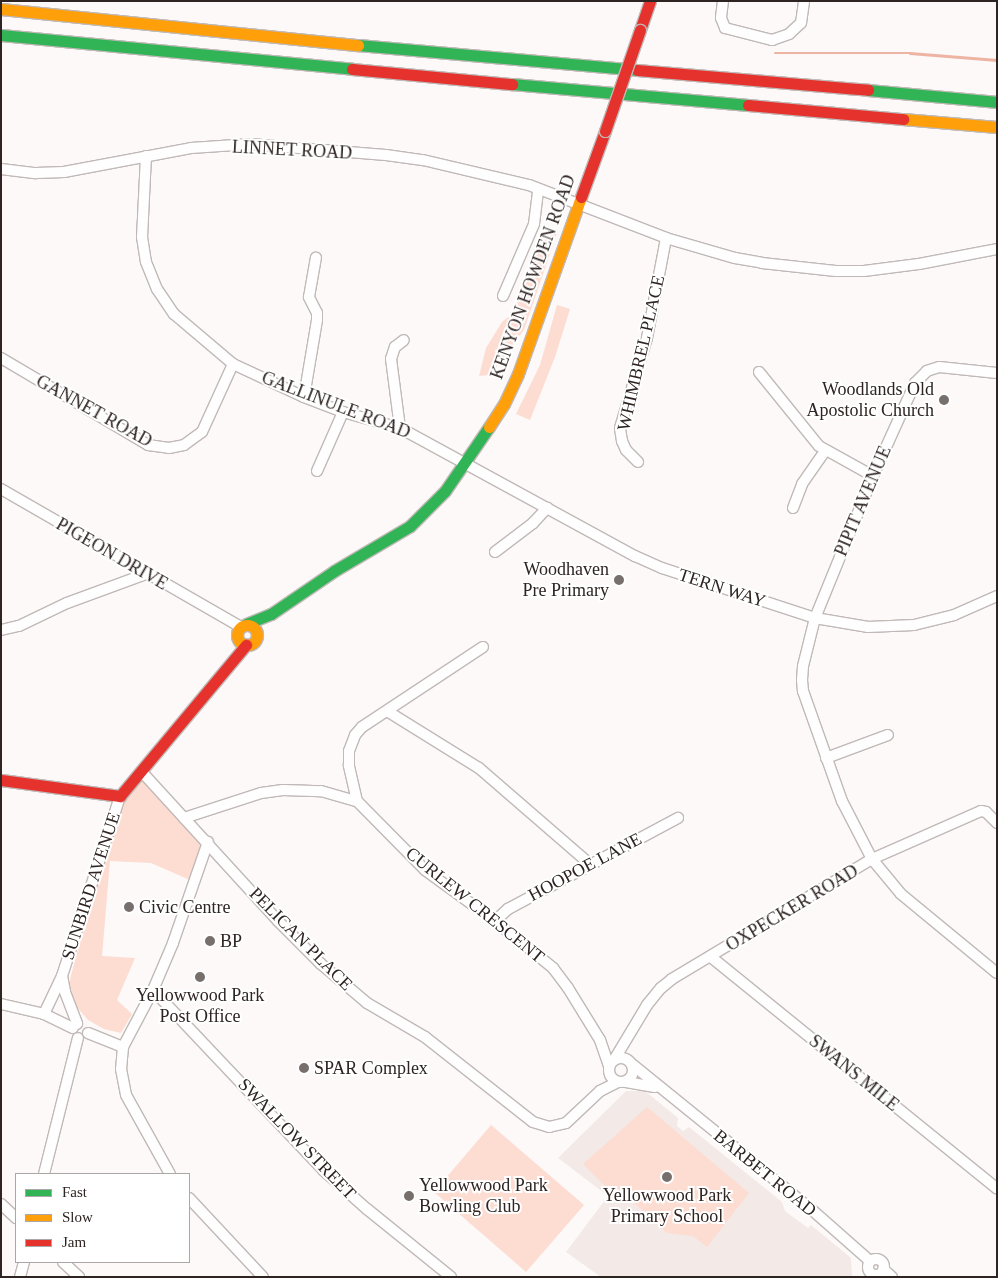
<!DOCTYPE html>
<style>
body{margin:0}
#map{position:relative;width:998px;height:1278px;overflow:hidden;background:#fcf9f8;font-family:Georgia,serif}
div>[style]{position:absolute}
.built>*{inset:0;background:#f3e9e6}
.green>*{inset:0;background:#fddcd2}
.stream>*{height:2.5px;margin:-1.25px;padding:0 1.25px;transform-origin:1.25px;border-radius:1.25px;background:#eeb4a3}
.roads{filter:drop-shadow(1px 0 #c0b9b7) drop-shadow(-1px 0 #c0b9b7) drop-shadow(0 1px #c0b9b7) drop-shadow(0 -1px #c0b9b7)}
.street>*{height:10px;margin:-5px;padding:0 5px;transform-origin:5px;border-radius:5px;background:#fffefe}
.street>.ring{margin:-5px;padding:0;box-sizing:content-box;background:none;border:10px solid #fffefe;border-radius:50%}
.fast>*{height:11px;margin:-5.5px;padding:0 5.5px;transform-origin:5.5px;border-radius:5.5px;background:#30b455}
.slow>*{height:11px;margin:-5.5px;padding:0 5.5px;transform-origin:5.5px;border-radius:5.5px;background:#ff9f0a}
.slow>.ring{margin:-5.5px;padding:0;box-sizing:content-box;background:none;border:11px solid #ff9f0a;border-radius:50%}
.jam>*{height:11px;margin:-5.5px;padding:0 5.5px;transform-origin:5.5px;border-radius:5.5px;background:#e5322d}
.bridges{filter:drop-shadow(1px 0 #c0b9b7) drop-shadow(-1px 0 #c0b9b7) drop-shadow(0 1px #c0b9b7) drop-shadow(0 -1px #c0b9b7)}
.jam-bridge>*{height:11px;margin:-5.5px;padding:0 5.5px;transform-origin:5.5px;border-radius:5.5px;background:#e5322d}
.dots>*{width:14px;height:14px;translate:-50% -50%;box-sizing:border-box;border:2px solid #fff;border-radius:50%}
span{translate:-50% -50%;white-space:nowrap;text-align:center;line-height:1.15;-webkit-text-stroke:4px #fff;paint-order:stroke}
.street-label{font-size:18px;color:#2e2421}
.poi-label{font-size:18px;color:#2e2421}
.right{translate:-100% -50%;text-align:right}
.left{translate:0 -50%;text-align:left}
.frame{position:absolute;inset:0;border:2px solid #2e2421;pointer-events:none}
.legend{position:absolute;left:15px;top:1173px;width:175px;height:90px;box-sizing:border-box;background:#fff;border:1px solid #aba7a6;margin:0;padding:6px 9px;list-style:none;font-size:15px;color:#2e2421}
.legend li{display:flex;align-items:center;gap:10px;height:25px}
.legend b{width:25px;border:1px solid #aba7a6}
</style>
<div id="map">
<div class="built">
<i style="clip-path:polygon(626px 1091px,645px 1091px,678px 1118px,677px 1126px,683px 1131px,689px 1127px,782px 1202px,785px 1211px,808px 1228px,811px 1225px,851px 1258px,852px 1277px,601px 1277px,566px 1252px,608px 1196px,558px 1158px)"></i>
</div>
<div class="green">
<i style="clip-path:polygon(558px 230px,524px 330px,490px 375px,479px 376px,486px 348px,502px 322px,513px 313px,546px 231px)"></i>
<i style="clip-path:polygon(557px 305px,570px 309px,555px 357px,530px 420px,516px 414px,540px 365px)"></i>
<i style="clip-path:polygon(140px 778px,206px 847px,190px 880px,151px 863px,110px 861px,102px 956px,135px 958px,117px 1000px,132px 1014px,121px 1033px,104px 1029px,88px 1020px,75px 1005px,69px 983px,118px 801px)"></i>
<i style="clip-path:polygon(647px 1107px,749px 1193px,707px 1247px,693px 1236px,667px 1233px,619px 1189px,613px 1194px,583px 1164px)"></i>
<i style="clip-path:polygon(491px 1125px,584px 1205px,526px 1272px,434px 1192px)"></i>
</div>
<div class="stream">
<i style="left:775px;top:53px;width:135px"></i>
<i style="left:910px;top:53px;width:87px;rotate:4.6deg"></i>
</div>
<div class="roads">
<div class="street">
<i style="left:723px;top:1px;width:17px;rotate:97deg"></i>
<i style="left:721px;top:18px;width:11px;rotate:68deg"></i>
<i style="left:725px;top:28px;width:49px;rotate:14.3deg"></i>
<i style="left:772px;top:40px;width:18px;rotate:-19deg"></i>
<i style="left:789px;top:34px;width:16px;rotate:-43deg"></i>
<i style="left:801px;top:23px;width:22px;rotate:-82deg"></i>
<i style="left:146px;top:156px;width:81px;rotate:92.8deg"></i>
<i style="left:142px;top:237px;width:25px;rotate:81deg"></i>
<i style="left:146px;top:262px;width:29px;rotate:68deg"></i>
<i style="left:157px;top:289px;width:30px;rotate:56deg"></i>
<i style="left:174px;top:314px;width:77px;rotate:40.3deg"></i>
<i style="left:233px;top:364px;width:78px;rotate:24.9deg"></i>
<i style="left:304px;top:397px;width:42px;rotate:21deg"></i>
<i style="left:343px;top:412px;width:59px;rotate:15.7deg"></i>
<i style="left:400px;top:428px;width:268px;rotate:28.6deg"></i>
<i style="left:635px;top:556px;width:30px;rotate:24deg"></i>
<i style="left:662px;top:568px;width:161px;rotate:18.1deg"></i>
<i style="left:815px;top:618px;width:54px;rotate:9.6deg"></i>
<i style="left:868px;top:627px;width:46px;rotate:-2.5deg"></i>
<i style="left:914px;top:625px;width:41px;rotate:-14deg"></i>
<i style="left:954px;top:615px;width:47px;rotate:-23.8deg"></i>
<i style="left:1px;top:169px;width:35px;rotate:7deg"></i>
<i style="left:36px;top:173px;width:28px;rotate:-2deg"></i>
<i style="left:64px;top:172px;width:129px;rotate:-10.7deg"></i>
<i style="left:191px;top:148px;width:59px;rotate:-3.9deg"></i>
<i style="left:250px;top:144px;width:136px;rotate:4.6deg"></i>
<i style="left:386px;top:155px;width:37px;rotate:8deg"></i>
<i style="left:423px;top:160px;width:109px;rotate:13.3deg"></i>
<i style="left:529px;top:185px;width:147px;rotate:21.1deg"></i>
<i style="left:666px;top:238px;width:72px;rotate:16.2deg"></i>
<i style="left:735px;top:258px;width:27px;rotate:10deg"></i>
<i style="left:762px;top:263px;width:74px;rotate:6.2deg"></i>
<i style="left:836px;top:271px;width:28px"></i>
<i style="left:864px;top:271px;width:55px;rotate:-7.3deg"></i>
<i style="left:919px;top:264px;width:79px;rotate:-10.9deg"></i>
<i style="left:503px;top:296px;width:78px;rotate:-66.7deg"></i>
<i style="left:534px;top:224px;width:35px;rotate:-83deg"></i>
<i style="left:1px;top:358px;width:171px;rotate:30.6deg"></i>
<i style="left:148px;top:445px;width:21px;rotate:8deg"></i>
<i style="left:169px;top:448px;width:15px;rotate:-11deg"></i>
<i style="left:184px;top:445px;width:22px;rotate:-36deg"></i>
<i style="left:202px;top:432px;width:75px;rotate:-65.5deg"></i>
<i style="left:759px;top:372px;width:95px;rotate:51deg"></i>
<i style="left:819px;top:446px;width:62px;rotate:29.1deg"></i>
<i style="left:997px;top:373px;width:58px;rotate:-174.1deg"></i>
<i style="left:939px;top:367px;width:13px;rotate:162deg"></i>
<i style="left:927px;top:371px;width:17px;rotate:135deg"></i>
<i style="left:915px;top:383px;width:102px;rotate:114.3deg"></i>
<i style="left:873px;top:476px;width:153px;rotate:112.2deg"></i>
<i style="left:815px;top:618px;width:49px;rotate:104deg"></i>
<i style="left:803px;top:666px;width:14px;rotate:94deg"></i>
<i style="left:802px;top:680px;width:11px;rotate:85deg"></i>
<i style="left:803px;top:691px;width:117px;rotate:70.5deg"></i>
<i style="left:842px;top:801px;width:65px;rotate:62.7deg"></i>
<i style="left:872px;top:859px;width:45px;rotate:50.4deg"></i>
<i style="left:901px;top:894px;width:124px;rotate:39.5deg"></i>
<i style="left:304px;top:397px;width:78px;rotate:-80.4deg"></i>
<i style="left:317px;top:320px;width:7px;rotate:-90deg"></i>
<i style="left:317px;top:313px;width:18px;rotate:-117deg"></i>
<i style="left:309px;top:297px;width:40px;rotate:-80deg"></i>
<i style="left:400px;top:428px;width:70px;rotate:-97.4deg"></i>
<i style="left:391px;top:359px;width:13px;rotate:-72deg"></i>
<i style="left:395px;top:347px;width:11px;rotate:-38deg"></i>
<i style="left:638px;top:462px;width:17px;rotate:-135deg"></i>
<i style="left:626px;top:450px;width:10px;rotate:-114deg"></i>
<i style="left:622px;top:441px;width:13px;rotate:-99deg"></i>
<i style="left:620px;top:428px;width:94px;rotate:-73.3deg"></i>
<i style="left:647px;top:338px;width:102px;rotate:-79.2deg"></i>
<i style="left:317px;top:471px;width:64px;rotate:-66.2deg"></i>
<i style="left:1px;top:489px;width:277px;rotate:29.9deg"></i>
<i style="left:793px;top:508px;width:26px;rotate:-69deg"></i>
<i style="left:802px;top:484px;width:40px;rotate:-55.1deg"></i>
<i style="left:495px;top:552px;width:48px;rotate:-37.3deg"></i>
<i style="left:533px;top:523px;width:21px;rotate:-47deg"></i>
<i style="left:1px;top:630px;width:18px;rotate:-13deg"></i>
<i style="left:19px;top:626px;width:53px;rotate:-25.6deg"></i>
<i style="left:67px;top:603px;width:84px;rotate:-20.2deg"></i>
<i style="left:387px;top:711px;width:108px;rotate:31.8deg"></i>
<i style="left:479px;top:768px;width:147px;rotate:40.9deg"></i>
<i style="left:826px;top:758px;width:66px;rotate:-20.4deg"></i>
<i style="left:142px;top:772px;width:202px;rotate:47.6deg"></i>
<i style="left:278px;top:921px;width:61px;rotate:45deg"></i>
<i style="left:321px;top:964px;width:60px;rotate:40.3deg"></i>
<i style="left:367px;top:1003px;width:67px;rotate:30.4deg"></i>
<i style="left:425px;top:1037px;width:137px;rotate:38.2deg"></i>
<i style="left:533px;top:1122px;width:17px;rotate:17deg"></i>
<i style="left:549px;top:1127px;width:17px;rotate:-13deg"></i>
<i style="left:566px;top:1123px;width:47px;rotate:-43.3deg"></i>
<i style="left:600px;top:1091px;width:20px;rotate:-27deg"></i>
<i style="left:357px;top:801px;width:37px;rotate:-103deg"></i>
<i style="left:349px;top:765px;width:14px;rotate:-90deg"></i>
<i style="left:349px;top:751px;width:17px;rotate:-69deg"></i>
<i style="left:355px;top:735px;width:11px;rotate:-49deg"></i>
<i style="left:362px;top:727px;width:145px;rotate:-33.5deg"></i>
<i style="left:184px;top:818px;width:81px;rotate:-18deg"></i>
<i style="left:261px;top:793px;width:22px;rotate:-8deg"></i>
<i style="left:283px;top:790px;width:38px;rotate:2deg"></i>
<i style="left:321px;top:791px;width:37px;rotate:16deg"></i>
<i style="left:357px;top:801px;width:97px;rotate:45.4deg"></i>
<i style="left:425px;top:870px;width:87px;rotate:36.1deg"></i>
<i style="left:495px;top:921px;width:75px;rotate:39deg"></i>
<i style="left:553px;top:968px;width:25px;rotate:53deg"></i>
<i style="left:568px;top:988px;width:61px;rotate:58.4deg"></i>
<i style="left:600px;top:1040px;width:28px;rotate:71deg"></i>
<i style="left:495px;top:921px;width:18px;rotate:-43deg"></i>
<i style="left:508px;top:909px;width:193px;rotate:-28.2deg"></i>
<i style="left:711px;top:957px;width:368px;rotate:39deg"></i>
<i style="left:62px;top:976px;width:16px;rotate:79deg"></i>
<i style="left:65px;top:992px;width:34px;rotate:69deg"></i>
<i style="left:153px;top:990px;width:248px;rotate:46.6deg"></i>
<i style="left:323px;top:1170px;width:59px;rotate:41.6deg"></i>
<i style="left:367px;top:1209px;width:108px;rotate:39deg"></i>
<i style="left:1px;top:1004px;width:44px;rotate:13.1deg"></i>
<i style="left:44px;top:1014px;width:32px;rotate:26deg"></i>
<i style="left:44px;top:1014px;width:42px;rotate:-64.7deg"></i>
<i style="left:62px;top:976px;width:189px;rotate:-72.1deg"></i>
<i style="left:88px;top:1033px;width:38px;rotate:22deg"></i>
<i style="left:123px;top:1047px;width:22px;rotate:95deg"></i>
<i style="left:121px;top:1069px;width:26px;rotate:79deg"></i>
<i style="left:126px;top:1095px;width:90px;rotate:60.9deg"></i>
<i style="left:123px;top:1047px;width:64px;rotate:-62.2deg"></i>
<i style="left:153px;top:990px;width:51px;rotate:-66.9deg"></i>
<i style="left:173px;top:943px;width:107px;rotate:-70.9deg"></i>
<i class="ring" style="left:609px;top:1058px;width:14px;height:14px"></i>
<i style="left:614px;top:1060px;width:64px;rotate:-59deg"></i>
<i style="left:647px;top:1005px;width:22px;rotate:-51deg"></i>
<i style="left:661px;top:988px;width:14px;rotate:-39deg"></i>
<i style="left:672px;top:979px;width:233px;rotate:-31deg"></i>
<i style="left:872px;top:859px;width:119px;rotate:-23.8deg"></i>
<i style="left:981px;top:811px;width:5px;rotate:11deg"></i>
<i style="left:986px;top:812px;width:16px;rotate:45deg"></i>
<i style="left:633px;top:1065px;width:229px;rotate:39deg"></i>
<i style="left:811px;top:1209px;width:79px;rotate:41.4deg"></i>
<i style="left:626px;top:1082px;width:29px;rotate:10deg"></i>
<i style="left:44px;top:1174px;width:140px;rotate:-76deg"></i>
<i style="left:189px;top:1198px;width:108px;rotate:46.9deg"></i>
<i style="left:1px;top:1204px;width:21px;rotate:43deg"></i>
<i class="ring" style="left:868px;top:1259px;width:6px;height:6px"></i>
<i style="left:63px;top:1262px;width:22px;rotate:43deg"></i>
<i style="left:883px;top:1269px;width:12px;rotate:42deg"></i>
<i style="left:20px;top:1277px;width:16px;rotate:-75deg"></i>
</div>
<div class="fast">
<i style="left:1px;top:35px;width:353px;rotate:5.5deg"></i>
<i style="left:358px;top:45px;width:280px;rotate:5.1deg"></i>
<i style="left:512px;top:84px;width:237px;rotate:5.1deg"></i>
<i style="left:868px;top:90px;width:130px;rotate:5.3deg"></i>
<i style="left:246px;top:624px;width:27px;rotate:-22deg"></i>
<i style="left:271px;top:614px;width:76px;rotate:-34.3deg"></i>
<i style="left:334px;top:571px;width:88px;rotate:-30.6deg"></i>
<i style="left:410px;top:526px;width:49px;rotate:-45deg"></i>
<i style="left:445px;top:491px;width:78px;rotate:-55.5deg"></i>
</div>
<div class="slow">
<i style="left:1px;top:9px;width:359px;rotate:5.8deg"></i>
<i style="left:903px;top:119px;width:94px;rotate:4.9deg"></i>
<i style="left:489px;top:427px;width:27px;rotate:-57deg"></i>
<i style="left:504px;top:404px;width:33px;rotate:-65deg"></i>
<i style="left:518px;top:374px;width:188px;rotate:-70.4deg"></i>
<i class="ring" style="left:237px;top:625px;width:9px;height:9px"></i>
</div>
<div class="jam">
<i style="left:640px;top:30px;width:31px;rotate:-71deg"></i>
<i style="left:352px;top:69px;width:161px;rotate:5.4deg"></i>
<i style="left:637px;top:70px;width:232px;rotate:4.9deg"></i>
<i style="left:748px;top:105px;width:156px;rotate:5.2deg"></i>
<i style="left:581px;top:197px;width:70px;rotate:-70deg"></i>
<i style="left:1px;top:780px;width:120px;rotate:7.7deg"></i>
<i style="left:120px;top:796px;width:197px;rotate:-50.2deg"></i>
</div>
</div>
<div class="bridges">
<div class="jam-bridge">
<i style="left:605px;top:131px;width:107px;rotate:-70.9deg"></i>
</div>
</div>
<div class="dots">
<i style="left:944px;top:400px;background:#766f6c"></i>
<i style="left:619px;top:580px;background:#766f6c"></i>
<i style="left:129px;top:907px;background:#766f6c"></i>
<i style="left:210px;top:941px;background:#766f6c"></i>
<i style="left:200px;top:977px;background:#766f6c"></i>
<i style="left:304px;top:1068px;background:#766f6c"></i>
<i style="left:667px;top:1177px;background:#766f6c"></i>
<i style="left:409px;top:1196px;background:#766f6c"></i>
</div>
<div class="street-label">
<span style="left:292px;top:150px;rotate:3deg">LINNET ROAD</span>
<span style="left:533px;top:277px;rotate:-70deg">KENYON HOWDEN ROAD</span>
<span style="left:641px;top:353px;rotate:-77deg">WHIMBREL PLACE</span>
<span style="left:336px;top:405px;rotate:21deg">GALLINULE ROAD</span>
<span style="left:94px;top:411px;rotate:29deg">GANNET ROAD</span>
<span style="left:863px;top:501px;rotate:-67deg">PIPIT AVENUE</span>
<span style="left:112px;top:554px;rotate:30deg">PIGEON DRIVE</span>
<span style="left:722px;top:588px;rotate:18deg">TERN WAY</span>
<span style="left:585px;top:867px;rotate:-28deg">HOOPOE LANE</span>
<span style="left:91px;top:886px;rotate:-72deg">SUNBIRD AVENUE</span>
<span style="left:475px;top:905px;rotate:39deg">CURLEW CRESCENT</span>
<span style="left:792px;top:908px;rotate:-31deg">OXPECKER ROAD</span>
<span style="left:301px;top:939px;rotate:45deg">PELICAN PLACE</span>
<span style="left:854px;top:1073px;rotate:39deg">SWANS MILE</span>
<span style="left:297px;top:1139px;rotate:46deg">SWALLOW STREET</span>
<span style="left:765px;top:1173px;rotate:39deg">BARBET ROAD</span>
</div>
<div class="poi-label">
<span class="right" style="left:934px;top:400px">Woodlands Old<br>Apostolic Church</span>
<span class="right" style="left:609px;top:580px">Woodhaven<br>Pre Primary</span>
<span class="left" style="left:139px;top:907px">Civic Centre</span>
<span class="left" style="left:220px;top:941px">BP</span>
<span style="left:200px;top:1006px">Yellowwood Park<br>Post Office</span>
<span class="left" style="left:314px;top:1068px">SPAR Complex</span>
<span class="left" style="left:419px;top:1196px">Yellowwood Park<br>Bowling Club</span>
<span style="left:667px;top:1206px">Yellowwood Park<br>Primary School</span>
</div>
<div class="frame"></div>
<ul class="legend">
<li><b style="height:6px;background:#30b455"></b>Fast</li>
<li><b style="height:6px;background:#ff9f0a"></b>Slow</li>
<li><b style="height:6px;background:#e5322d"></b>Jam</li>
</ul>
</div>
